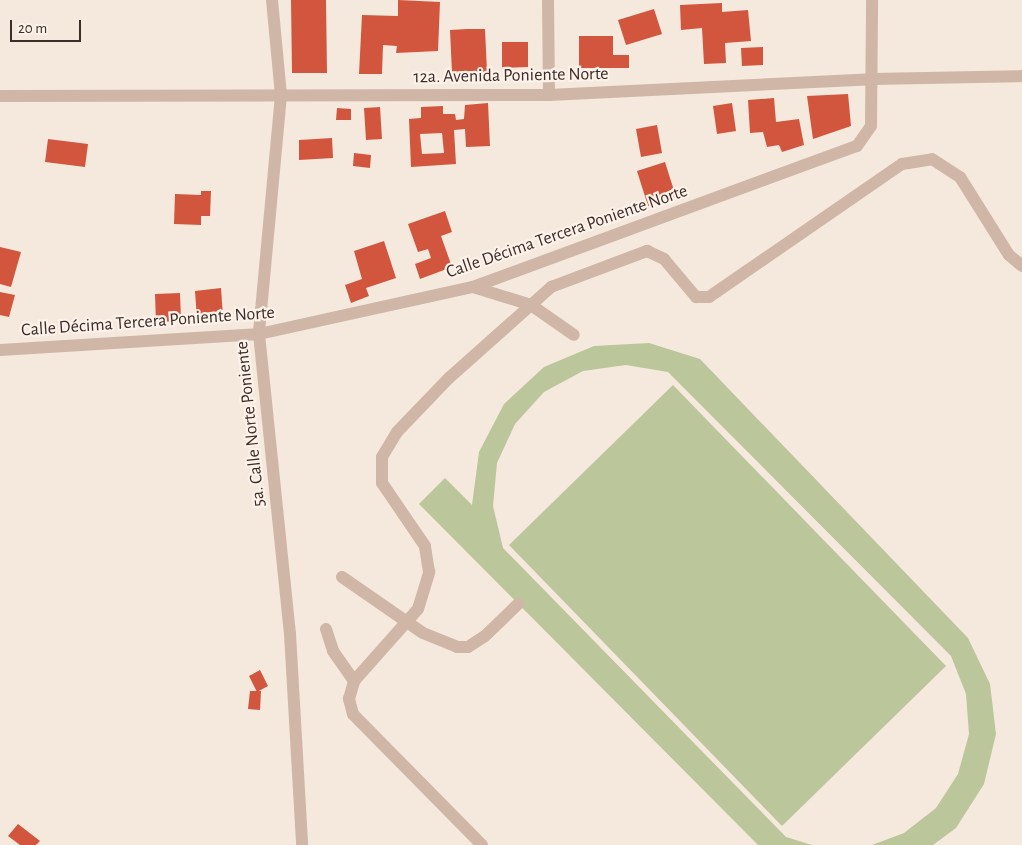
<!DOCTYPE html>
<meta charset="utf-8">
<style>
body{margin:0}
#map{position:relative;width:1022px;height:845px;overflow:hidden;background:#f5e8dd;font-family:"Alegreya Sans",sans-serif}
div>[style]{position:absolute}
.green>*{inset:0;background:#bbc69b}
.building>*{inset:0;background:#d2563e}
.minor>*{height:12px;margin:-6px;padding:0 6px;transform-origin:6px;border-radius:6px;background:#cfb6a7}
span{translate:-50% -50%;white-space:nowrap;text-align:center;line-height:1.15;-webkit-text-stroke:4.5px #fcf2ea;paint-order:stroke}
.street-label{font-size:18px;color:#3b2d28}
.scale{position:absolute;left:10px;top:20px;width:71px;height:22px;box-sizing:border-box;border:2px solid #3b2d28;border-top:0;padding-left:6px;font-size:15px;line-height:18px;white-space:nowrap;color:#3b2d28;-webkit-text-stroke:4px #fcf2ea;paint-order:stroke}
</style>
<div id="map">
<div class="green">
<i style="clip-path:polygon(649px 343px,700px 359px,968px 638px,990px 684px,996px 734px,984px 784px,956px 828px,933px 845px,872px 845px,904px 833px,936px 808px,958px 774px,969px 734px,966px 694px,951px 656px,668px 372px,626px 365px,583px 371px,544px 392px,515px 424px,497px 463px,493px 506px,503px 548px,786px 837px,812px 845px,758px 845px,419px 504px,445px 478px,472px 505px,479px 452px,504px 404px,544px 367px,594px 346px)"></i>
<i style="clip-path:polygon(673px 385px,946px 666px,782px 826px,509px 545px)"></i>
</div>
<div class="building">
<i style="clip-path:polygon(291px 0,326px 0,327px 73px,292px 73px)"></i>
<i style="clip-path:polygon(398px 0,440px 2px,438px 51px,396px 53px,397px 46px,383px 45px,382px 74px,359px 74px,362px 15px,398px 16px)"></i>
<i style="clip-path:polygon(722px 3px,722px 12px,748px 10px,751px 41px,725px 43px,726px 63px,704px 64px,702px 28px,681px 30px,680px 5px)"></i>
<i style="clip-path:polygon(654px 9px,662px 34px,626px 45px,618px 20px)"></i>
<i style="clip-path:polygon(467px 29px,485px 29px,487px 72px,452px 73px,450px 30px)"></i>
<i style="clip-path:polygon(579px 36px,613px 36px,613px 55px,629px 55px,629px 68px,579px 68px)"></i>
<i style="clip-path:polygon(502px 42px,528px 42px,528px 67px,502px 68px)"></i>
<i style="clip-path:polygon(763px 47px,763px 65px,742px 66px,741px 48px)"></i>
<i style="clip-path:polygon(848px 94px,851px 126px,813px 139px,807px 96px)"></i>
<i style="clip-path:polygon(774px 98px,776px 122px,799px 119px,804px 145px,782px 152px,779px 145px,767px 147px,763px 132px,750px 133px,748px 100px)"></i>
<i style="clip-path:polygon(evenodd,488px 103px,490px 146px,466px 147px,465px 129px,454px 130px,456px 164px,411px 167px,409px 119px,421px 118px,421px 107px,443px 106px,443px 114px,455px 114px,456px 120px,464px 119px,465px 105px,488px 103px,442px 133px,444px 153px,422px 154px,420px 134px,442px 133px)"></i>
<i style="clip-path:polygon(732px 103px,736px 131px,717px 134px,713px 106px)"></i>
<i style="clip-path:polygon(380px 107px,382px 139px,366px 140px,364px 108px)"></i>
<i style="clip-path:polygon(337px 108px,351px 109px,351px 120px,336px 120px)"></i>
<i style="clip-path:polygon(657px 125px,662px 153px,641px 157px,636px 129px)"></i>
<i style="clip-path:polygon(332px 138px,333px 158px,299px 160px,299px 140px)"></i>
<i style="clip-path:polygon(48px 139px,88px 144px,85px 167px,45px 162px)"></i>
<i style="clip-path:polygon(354px 153px,371px 155px,370px 168px,353px 166px)"></i>
<i style="clip-path:polygon(665px 162px,676px 197px,648px 206px,637px 171px)"></i>
<i style="clip-path:polygon(201px 191px,211px 191px,210px 216px,201px 216px,201px 225px,174px 224px,175px 194px,201px 195px)"></i>
<i style="clip-path:polygon(445px 211px,452px 232px,441px 236px,452px 267px,420px 279px,415px 264px,431px 258px,428px 249px,418px 252px,408px 224px)"></i>
<i style="clip-path:polygon(384px 241px,396px 278px,366px 288px,369px 296px,351px 303px,345px 285px,362px 279px,354px 251px)"></i>
<i style="clip-path:polygon(0 247px,21px 252px,11px 287px,0 284px)"></i>
<i style="clip-path:polygon(221px 288px,223px 317px,197px 319px,195px 291px)"></i>
<i style="clip-path:polygon(0 292px,15px 295px,9px 317px,0 315px)"></i>
<i style="clip-path:polygon(180px 293px,181px 321px,156px 322px,155px 294px)"></i>
<i style="clip-path:polygon(260px 670px,268px 686px,257px 692px,249px 676px)"></i>
<i style="clip-path:polygon(250px 691px,261px 691px,260px 710px,248px 709px)"></i>
<i style="clip-path:polygon(18px 824px,40px 841px,36px 845px,20px 845px,8px 836px)"></i>
</div>
<div class="minor">
<i style="left:272px;top:0;width:95px;rotate:84.6deg"></i>
<i style="left:281px;top:95px;width:240px;rotate:95.3deg"></i>
<i style="left:259px;top:334px;width:302px;rotate:84.1deg"></i>
<i style="left:290px;top:634px;width:211px;rotate:86.7deg"></i>
<i style="left:548px;top:0;width:95px;rotate:89.4deg"></i>
<i style="left:0;top:96px;width:549px;rotate:-0.1deg"></i>
<i style="left:549px;top:95px;width:323px;rotate:-2.8deg"></i>
<i style="left:872px;top:79px;width:150px;rotate:-1.1deg"></i>
<i style="left:473px;top:287px;width:61px;rotate:17.2deg"></i>
<i style="left:531px;top:305px;width:52px;rotate:34.9deg"></i>
<i style="left:0;top:350px;width:259px;rotate:-3.5deg"></i>
<i style="left:259px;top:334px;width:219px;rotate:-12.4deg"></i>
<i style="left:473px;top:287px;width:409px;rotate:-20.2deg"></i>
<i style="left:857px;top:146px;width:24px;rotate:-55deg"></i>
<i style="left:871px;top:126px;width:126px;rotate:-89.5deg"></i>
<i style="left:342px;top:577px;width:98px;rotate:34.7deg"></i>
<i style="left:423px;top:633px;width:37px;rotate:22deg"></i>
<i style="left:457px;top:647px;width:11px"></i>
<i style="left:468px;top:647px;width:20px;rotate:-33deg"></i>
<i style="left:485px;top:636px;width:46px;rotate:-44.1deg"></i>
<i style="left:326px;top:629px;width:23px;rotate:72deg"></i>
<i style="left:333px;top:651px;width:37px;rotate:55deg"></i>
<i style="left:482px;top:845px;width:184px;rotate:-134.6deg"></i>
<i style="left:353px;top:714px;width:16px;rotate:-105deg"></i>
<i style="left:349px;top:699px;width:19px;rotate:-74deg"></i>
<i style="left:354px;top:681px;width:96px;rotate:-48.4deg"></i>
<i style="left:418px;top:609px;width:39px;rotate:-73deg"></i>
<i style="left:429px;top:572px;width:26px;rotate:-99deg"></i>
<i style="left:425px;top:546px;width:76px;rotate:-124.3deg"></i>
<i style="left:382px;top:483px;width:26px;rotate:-90deg"></i>
<i style="left:382px;top:457px;width:29px;rotate:-59deg"></i>
<i style="left:397px;top:432px;width:75px;rotate:-46.1deg"></i>
<i style="left:449px;top:378px;width:137px;rotate:-41.7deg"></i>
<i style="left:551px;top:287px;width:103px;rotate:-20.6deg"></i>
<i style="left:647px;top:251px;width:19px;rotate:25deg"></i>
<i style="left:664px;top:259px;width:50px;rotate:49.9deg"></i>
<i style="left:696px;top:297px;width:13px"></i>
<i style="left:709px;top:297px;width:234px;rotate:-34.6deg"></i>
<i style="left:902px;top:164px;width:30px;rotate:-9deg"></i>
<i style="left:932px;top:159px;width:33px;rotate:33deg"></i>
<i style="left:960px;top:177px;width:92px;rotate:57.9deg"></i>
<i style="left:1009px;top:255px;width:17px;rotate:40deg"></i>
</div>
<div class="street-label">
<span style="left:511px;top:76px;rotate:-1deg">12a. Avenida Poniente Norte</span>
<span style="left:567px;top:232px;rotate:-19deg">Calle Décima Tercera Poniente Norte</span>
<span style="left:148px;top:322px;rotate:-4deg">Calle Décima Tercera Poniente Norte</span>
<span style="left:251px;top:424px;rotate:-96deg">5a. Calle Norte Poniente</span>
</div>
<div class="scale">20 m</div>
</div>
